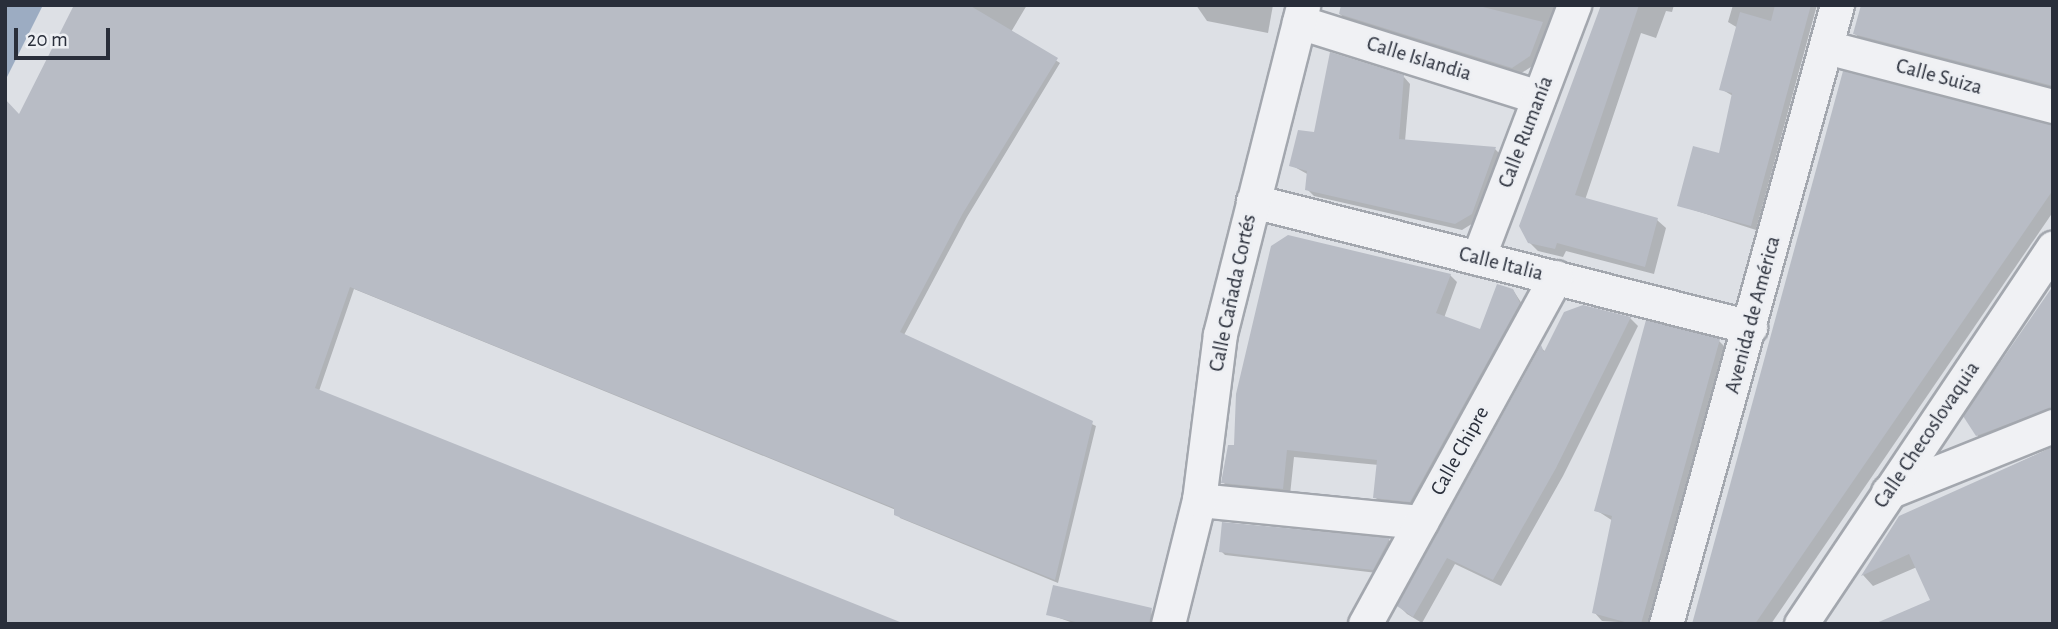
<!DOCTYPE html>
<meta charset="utf-8">
<style>
body{margin:0}
#map{position:relative;width:2058px;height:629px;overflow:hidden;background:#dde0e5;font-family:"Alegreya Sans",sans-serif}
div>[style]{position:absolute}
.water>*{inset:0;background:#9cacc2}
.shadow>*{inset:0;background:#0003}
.building>*{inset:0;background:#b8bcc5}
.roads{filter:drop-shadow(2px 0 #a3a7ae) drop-shadow(-2px 0 #a3a7ae) drop-shadow(0 2px #a3a7ae) drop-shadow(0 -2px #a3a7ae)}
.minor>*{height:33px;margin:-16.5px;padding:0 16.5px;transform-origin:16.5px;border-radius:16.5px;background:#f0f1f4}
span{translate:-50% -50%;white-space:nowrap;text-align:center;line-height:1.15;-webkit-text-stroke:5px #edeff3;paint-order:stroke}
.street-label{font-size:21px;color:#292e3a}
.frame{position:absolute;inset:0;border:7px solid #292e3a;pointer-events:none}
.scale{position:absolute;left:14px;top:28px;width:96px;height:32px;box-sizing:border-box;border:4px solid #292e3a;border-top:0;padding-left:9px;font-size:21px;line-height:24px;white-space:nowrap;color:#292e3a;-webkit-text-stroke:5px #edeff3;paint-order:stroke}
</style>
<div id="map">
<div class="water">
<i style="clip-path:polygon(5px 5px,43px 5px,7px 77px,5px 76px)"></i>
</div>
<div class="shadow">
<i style="clip-path:polygon(75px 5px,1027px 5px,1011px 32px,1060px 63px,967px 217px,904px 335px,1096px 426px,1058px 583px,900px 518px,896px 510px,354px 289px,319px 391px,5px 624px,20px 117px)"></i>
<i style="clip-path:polygon(1196px 5px,1273px 5px,1268px 33px,1207px 21px)"></i>
<i style="clip-path:polygon(1343px 5px,1559px 5px,1537px 63px,1520px 74px,1347px 21px,1340px 14px)"></i>
<i style="clip-path:polygon(1602px 5px,1674px 5px,1672px 12px,1666px 11px,1656px 38px,1641px 33px,1585px 200px,1657px 220px,1666px 228px,1654px 274px,1566px 251px,1563px 257px,1538px 251px,1529px 242px)"></i>
<i style="clip-path:polygon(1733px 5px,1817px 5px,1756px 230px,1678px 205px,1720px 156px,1733px 96px,1721px 89px,1738px 28px,1728px 22px)"></i>
<i style="clip-path:polygon(2053px 5px,2053px 92px,1865px 43px,1855px 34px)"></i>
<i style="clip-path:polygon(1404px 77px,1410px 84px,1405px 141px,1495px 149px,1502px 156px,1478px 220px,1462px 230px,1314px 196px,1307px 189px,1309px 175px,1291px 165px,1316px 134px)"></i>
<i style="clip-path:polygon(2053px 126px,2053px 212px,1771px 624px,1693px 624px)"></i>
<i style="clip-path:polygon(1450px 275px,1457px 282px,1444px 318px,1481px 331px,1513px 290px,1524px 307px,1418px 508px,1382px 504px,1375px 497px,1379px 465px,1294px 457px,1290px 495px,1230px 489px,1223px 482px,1236px 447px)"></i>
<i style="clip-path:polygon(2053px 288px,2053px 423px,1989px 447px,1977px 435px)"></i>
<i style="clip-path:polygon(1630px 318px,1638px 326px,1563px 476px,1501px 586px,1455px 564px,1422px 623px,1407px 614px,1399px 606px,1541px 348px,1546px 352px)"></i>
<i style="clip-path:polygon(1719px 341px,1727px 349px,1651px 624px,1602px 621px,1594px 612px,1613px 521px,1596px 510px)"></i>
<i style="clip-path:polygon(2053px 447px,2053px 624px,1917px 567px,1873px 586px,1863px 575px,1900px 518px)"></i>
<i style="clip-path:polygon(1224px 524px,1389px 540px,1393px 544px,1377px 573px,1225px 555px,1221px 551px)"></i>
<i style="clip-path:polygon(1151px 609px,1153px 624px,1076px 624px,1048px 614px)"></i>
</div>
<div class="building">
<i style="clip-path:polygon(74px 5px,969px 5px,1058px 58px,963px 213px,900px 332px,1093px 421px,1055px 580px,894px 515px,894px 508px,350px 287px,315px 388px,905px 624px,5px 624px,5px 99px,19px 114px)"></i>
<i style="clip-path:polygon(1341px 5px,1475px 5px,1543px 22px,1530px 56px,1512px 68px,1339px 14px)"></i>
<i style="clip-path:polygon(1601px 5px,1639px 5px,1575px 195px,1658px 218px,1645px 267px,1557px 243px,1555px 249px,1528px 243px,1519px 226px)"></i>
<i style="clip-path:polygon(1775px 5px,1811px 5px,1751px 226px,1677px 206px,1693px 146px,1719px 153px,1732px 93px,1719px 90px,1740px 12px,1771px 21px)"></i>
<i style="clip-path:polygon(1861px 5px,2053px 5px,2053px 86px,1853px 34px)"></i>
<i style="clip-path:polygon(1330px 52px,1404px 75px,1399px 139px,1496px 147px,1472px 214px,1455px 224px,1305px 190px,1307px 171px,1289px 166px,1298px 130px,1314px 132px)"></i>
<i style="clip-path:polygon(1843px 71px,2053px 125px,2053px 190px,1755px 624px,1692px 624px)"></i>
<i style="clip-path:polygon(1288px 235px,1451px 274px,1436px 313px,1480px 329px,1497px 284px,1513px 289px,1520px 303px,1410px 502px,1373px 498px,1377px 460px,1287px 450px,1283px 489px,1221px 483px,1228px 445px,1234px 445px,1236px 394px,1271px 246px)"></i>
<i style="clip-path:polygon(2053px 286px,2053px 407px,1976px 436px,1963px 416px)"></i>
<i style="clip-path:polygon(1583px 305px,1631px 317px,1556px 468px,1493px 580px,1447px 558px,1413px 617px,1397px 606px,1541px 345px,1544px 352px,1564px 312px)"></i>
<i style="clip-path:polygon(1646px 320px,1720px 339px,1641px 624px,1632px 624px,1592px 613px,1612px 516px,1594px 511px)"></i>
<i style="clip-path:polygon(2053px 447px,2053px 624px,1874px 624px,1930px 600px,1909px 554px,1861px 576px,1899px 516px)"></i>
<i style="clip-path:polygon(1222px 522px,1390px 538px,1373px 570px,1219px 552px)"></i>
<i style="clip-path:polygon(1053px 585px,1152px 608px,1149px 624px,1084px 624px,1046px 615px)"></i>
</div>
<div class="roads">
<div class="minor">
<i style="left:1299px;top:22px;width:251px;rotate:17.4deg"></i>
<i style="left:1826px;top:47px;width:235px;rotate:14.6deg"></i>
<i style="left:1253px;top:201px;width:513px;rotate:14.23deg"></i>
<i style="left:1478px;top:258px;width:271px;rotate:-69.2deg"></i>
<i style="left:1888px;top:492px;width:178px;rotate:-21.8deg"></i>
<i style="left:1199px;top:500px;width:223px;rotate:5.7deg"></i>
<i style="left:1168px;top:624px;width:128px;rotate:-76deg"></i>
<i style="left:1199px;top:500px;width:167px;rotate:-82.8deg"></i>
<i style="left:1220px;top:334px;width:339px;rotate:-75.8deg"></i>
<i style="left:1365px;top:624px;width:396px;rotate:-61.2deg"></i>
<i style="left:1666px;top:624px;width:642px;rotate:-74.56deg"></i>
<i style="left:1801px;top:624px;width:453px;rotate:-56.2deg"></i>
</div>
</div>
<div class="street-label">
<span style="left:1419px;top:59px;rotate:17deg">Calle Islandia</span>
<span style="left:1939px;top:77px;rotate:15deg">Calle Suiza</span>
<span style="left:1526px;top:132px;rotate:-69deg">Calle Rumanía</span>
<span style="left:1501px;top:264px;rotate:14deg">Calle Italia</span>
<span style="left:1233px;top:293px;rotate:-78deg">Calle Cañada Cortés</span>
<span style="left:1753px;top:315px;rotate:-75deg">Avenida de América</span>
<span style="left:1927px;top:435px;rotate:-56deg">Calle Checoslovaquia</span>
<span style="left:1460px;top:451px;rotate:-61deg">Calle Chipre</span>
</div>
<div class="frame"></div>
<div class="scale">20 m</div>
</div>
